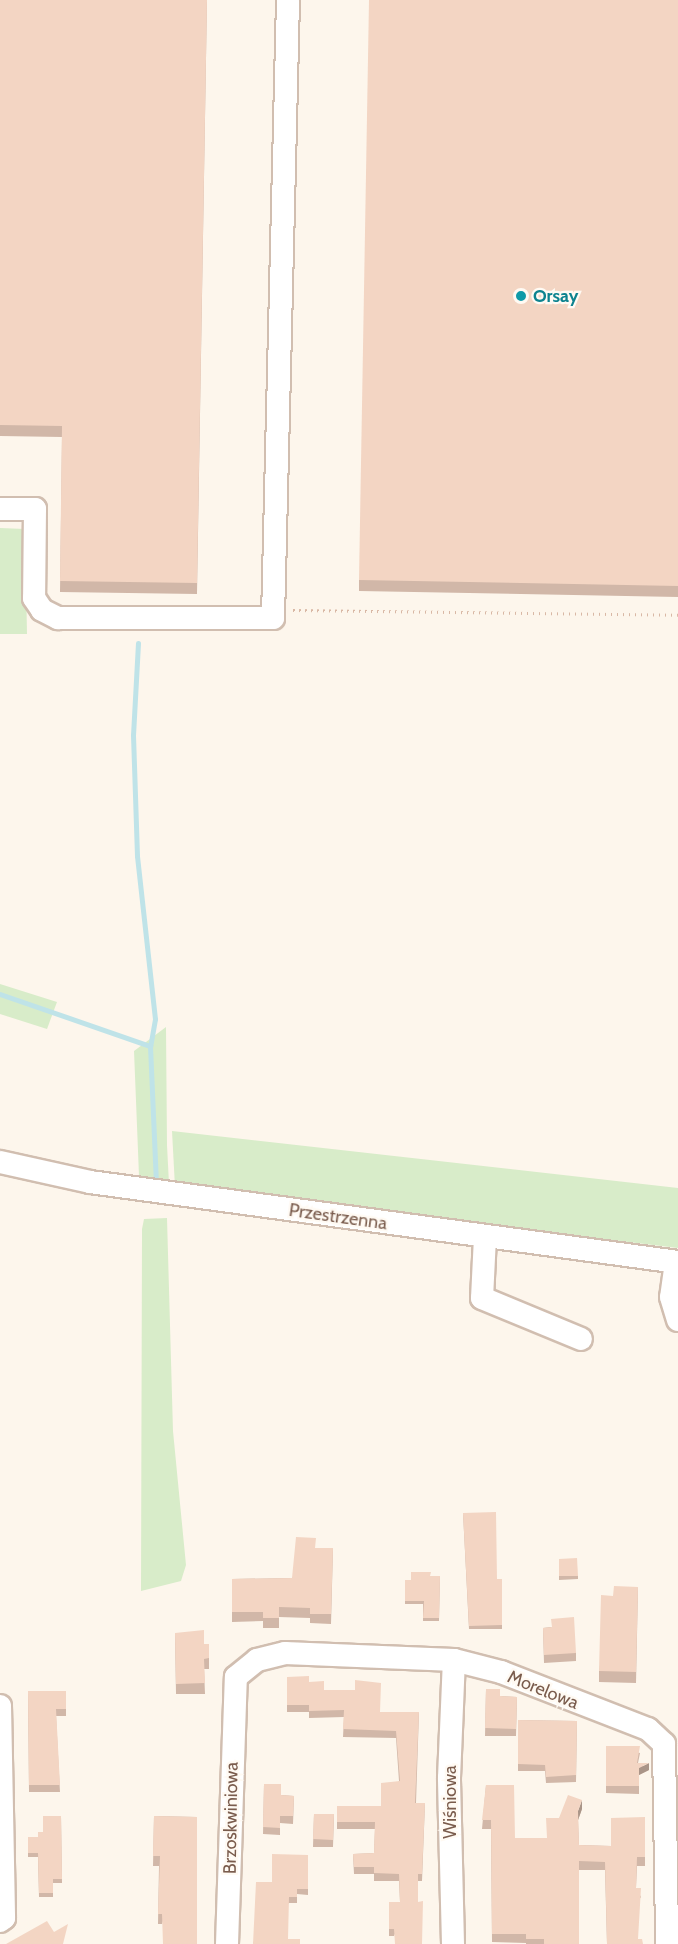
<!DOCTYPE html>
<meta charset="utf-8">
<style>
body{margin:0}
#map{position:relative;width:678px;height:1944px;overflow:hidden;background:#fdf6ec;font-family:Cabin,sans-serif}
div>[style]{position:absolute}
.green>*{inset:0;background:#d8ecc9}
.stream>*{height:5px;margin:-2.5px;padding:0 2.5px;transform-origin:2.5px;border-radius:2.5px;background:#bfe3e8}
.path>*{height:3px;margin-top:-1.5px;transform-origin:0;background:repeating-linear-gradient(90deg,#d9b8a5 0 1.5px,transparent 0 6px)}
.roads{filter:drop-shadow(2px 0 #d1beb0) drop-shadow(-2px 0 #d1beb0) drop-shadow(0 2px #d1beb0) drop-shadow(0 -2px #d1beb0)}
.minor>*{height:22px;margin:-11px;padding:0 11px;transform-origin:11px;border-radius:11px;background:#fff}
.wall>*{inset:0;background:#d1b7a8}
.shaded-wall>*{inset:0;background:#aa9588}
.building>*{inset:0;background:#f3d5c3}
.dots>*{width:16px;height:16px;translate:-50% -50%;box-sizing:border-box;border:3px solid #fffaf3;border-radius:50%}
span{translate:-50% -50%;white-space:nowrap;text-align:center;line-height:1.15;-webkit-text-stroke:4.5px #fffaf3;paint-order:stroke}
.culture-label{font-size:18px;color:#0d838f;font-weight:700}
.left{translate:0 -50%;text-align:left}
.street-label{font-size:18px;color:#7a5c4d}
</style>
<div id="map">
<div class="green">
<i style="clip-path:polygon(0 528px,25px 529px,27px 634px,0 634px)"></i>
<i style="clip-path:polygon(0 984px,57px 1002px,47px 1029px,0 1014px)"></i>
<i style="clip-path:polygon(166px 1027px,167px 1145px,169px 1184px,139px 1176px,134px 1051px)"></i>
<i style="clip-path:polygon(172px 1131px,678px 1188px,678px 1248px,175px 1187px)"></i>
<i style="clip-path:polygon(167px 1218px,173px 1431px,186px 1565px,181px 1581px,141px 1591px,142px 1229px,144px 1219px)"></i>
</div>
<div class="stream">
<i style="left:138px;top:643px;width:92px;rotate:93.1deg"></i>
<i style="left:133px;top:735px;width:121px;rotate:88.1deg"></i>
<i style="left:137px;top:856px;width:164px;rotate:83.7deg"></i>
<i style="left:155px;top:1019px;width:27px;rotate:100deg"></i>
<i style="left:0;top:994px;width:159px;rotate:19.1deg"></i>
<i style="left:150px;top:1046px;width:138px;rotate:87.5deg"></i>
</div>
<div class="path">
<i style="left:293px;top:610px;width:385px;rotate:0.7deg"></i>
</div>
<div class="roads">
<div class="minor">
<i style="left:0;top:509px;width:35px"></i>
<i style="left:35px;top:509px;width:89px;rotate:90.6deg"></i>
<i style="left:34px;top:598px;width:14px;rotate:56deg"></i>
<i style="left:42px;top:610px;width:18px;rotate:27deg"></i>
<i style="left:58px;top:618px;width:215px"></i>
<i style="left:273px;top:618px;width:618px;rotate:-88.61deg"></i>
<i style="left:0;top:1162px;width:92px;rotate:12.5deg"></i>
<i style="left:90px;top:1182px;width:593px;rotate:7.75deg"></i>
<i style="left:485px;top:1237px;width:61px;rotate:92.8deg"></i>
<i style="left:482px;top:1298px;width:107px;rotate:22.5deg"></i>
<i style="left:676px;top:1262px;width:35px;rotate:98deg"></i>
<i style="left:671px;top:1297px;width:24px;rotate:73deg"></i>
<i style="left:0;top:1706px;width:212px;rotate:88.9deg"></i>
<i style="left:4px;top:1918px;width:5px;rotate:143deg"></i>
<i style="left:227px;top:1944px;width:267px;rotate:-88.1deg"></i>
<i style="left:236px;top:1677px;width:27px;rotate:-39deg"></i>
<i style="left:257px;top:1660px;width:29px;rotate:-14deg"></i>
<i style="left:285px;top:1653px;width:169px;rotate:2.4deg"></i>
<i style="left:454px;top:1660px;width:49px;rotate:14.3deg"></i>
<i style="left:501px;top:1672px;width:158px;rotate:21.2deg"></i>
<i style="left:648px;top:1729px;width:22px;rotate:43deg"></i>
<i style="left:664px;top:1744px;width:200px;rotate:89.1deg"></i>
<i style="left:453px;top:1944px;width:166px;rotate:-91.4deg"></i>
<i style="left:449px;top:1778px;width:118px;rotate:-87.6deg"></i>
</div>
</div>
<div class="wall">
<i style="clip-path:polygon(0 0,207px 0,197px 594px,60px 592px,62px 437px,0 436px)"></i>
<i style="clip-path:polygon(678px 0,678px 597px,359px 591px,359px 580px)"></i>
<i style="clip-path:polygon(463px 1513px,497px 1579px,502px 1579px,502px 1629px,469px 1629px)"></i>
<i style="clip-path:polygon(316px 1548px,333px 1548px,331px 1624px,310px 1623px,310px 1618px,279px 1617px,279px 1628px,263px 1628px,263px 1621px,232px 1622px,232px 1579px,292px 1578px)"></i>
<i style="clip-path:polygon(559px 1559px,578px 1576px,578px 1579px,559px 1580px)"></i>
<i style="clip-path:polygon(430px 1576px,440px 1576px,439px 1621px,423px 1621px,423px 1604px,405px 1604px,405px 1580px,411px 1580px)"></i>
<i style="clip-path:polygon(638px 1587px,636px 1683px,599px 1682px,599px 1671px,613px 1596px)"></i>
<i style="clip-path:polygon(551px 1627px,576px 1653px,576px 1661px,544px 1663px,543px 1628px)"></i>
<i style="clip-path:polygon(175px 1633px,204px 1644px,209px 1658px,209px 1669px,204px 1669px,205px 1694px,176px 1694px)"></i>
<i style="clip-path:polygon(287px 1677px,309px 1682px,324px 1690px,380px 1712px,419px 1712px,416px 1803px,425px 1803px,422px 1881px,418px 1881px,394px 1936px,389px 1936px,389px 1902px,400px 1902px,399px 1881px,374px 1881px,374px 1874px,354px 1874px,353px 1854px,374px 1853px,375px 1829px,337px 1829px,337px 1806px,381px 1806px,399px 1781px,396px 1738px,343px 1737px,344px 1717px,309px 1718px,309px 1712px,287px 1712px)"></i>
<i style="clip-path:polygon(486px 1689px,500px 1696px,517px 1697px,516px 1736px,485px 1736px)"></i>
<i style="clip-path:polygon(28px 1691px,66px 1691px,66px 1716px,56px 1716px,60px 1792px,29px 1792px)"></i>
<i style="clip-path:polygon(518px 1720px,577px 1721px,576px 1782px,546px 1783px,545px 1771px,518px 1771px)"></i>
<i style="clip-path:polygon(606px 1746px,640px 1753px,638px 1763px,649px 1770px,639px 1775px,639px 1794px,606px 1793px)"></i>
<i style="clip-path:polygon(264px 1784px,281px 1795px,294px 1796px,293px 1824px,280px 1823px,280px 1835px,263px 1834px)"></i>
<i style="clip-path:polygon(486px 1785px,515px 1838px,547px 1838px,559px 1818px,582px 1809px,578px 1820px,579px 1845px,611px 1846px,645px 1817px,645px 1866px,637px 1866px,636px 1888px,641px 1897px,607px 1944px,605px 1870px,579px 1870px,579px 1944px,526px 1944px,526px 1943px,492px 1942px,491px 1829px,482px 1829px)"></i>
<i style="clip-path:polygon(314px 1814px,334px 1814px,333px 1847px,313px 1847px)"></i>
<i style="clip-path:polygon(61px 1816px,62px 1883px,53px 1883px,53px 1897px,39px 1897px,38px 1857px,28px 1857px,28px 1837px,38px 1837px)"></i>
<i style="clip-path:polygon(154px 1816px,197px 1817px,162px 1924px,158px 1924px,159px 1866px,153px 1866px)"></i>
<i style="clip-path:polygon(308px 1855px,308px 1895px,297px 1894px,297px 1903px,289px 1903px,253px 1944px,272px 1882px)"></i>
</div>
<div class="shaded-wall">
<i style="clip-path:polygon(649px 1763px,649px 1770px,639px 1775px,639px 1794px,639px 1768px)"></i>
<i style="clip-path:polygon(582px 1800px,582px 1809px,578px 1820px,578px 1811px)"></i>
</div>
<div class="building">
<i style="clip-path:polygon(0 0,207px 0,197px 583px,60px 581px,62px 426px,0 425px)"></i>
<i style="clip-path:polygon(369px 0,678px 0,678px 586px,359px 580px)"></i>
<i style="clip-path:polygon(496px 1512px,497px 1579px,502px 1579px,502px 1625px,469px 1626px,463px 1513px)"></i>
<i style="clip-path:polygon(296px 1537px,316px 1538px,315px 1548px,333px 1548px,331px 1614px,310px 1614px,310px 1608px,279px 1607px,279px 1618px,263px 1618px,263px 1612px,232px 1612px,232px 1579px,292px 1578px)"></i>
<i style="clip-path:polygon(577px 1558px,578px 1576px,559px 1576px,559px 1559px)"></i>
<i style="clip-path:polygon(411px 1572px,431px 1572px,430px 1576px,440px 1576px,439px 1618px,423px 1618px,424px 1601px,405px 1601px,405px 1580px,411px 1580px)"></i>
<i style="clip-path:polygon(614px 1586px,638px 1587px,636px 1672px,599px 1671px,601px 1595px,613px 1596px)"></i>
<i style="clip-path:polygon(574px 1617px,576px 1653px,544px 1655px,543px 1628px,552px 1627px,551px 1619px)"></i>
<i style="clip-path:polygon(204px 1630px,204px 1644px,209px 1644px,209px 1658px,204px 1659px,205px 1683px,176px 1684px,175px 1633px)"></i>
<i style="clip-path:polygon(309px 1676px,309px 1682px,324px 1681px,324px 1690px,355px 1690px,355px 1680px,381px 1683px,380px 1712px,419px 1712px,415px 1803px,425px 1803px,422px 1874px,418px 1874px,418px 1902px,423px 1901px,422px 1944px,395px 1944px,394px 1929px,389px 1929px,389px 1902px,400px 1902px,399px 1874px,374px 1873px,374px 1867px,354px 1867px,353px 1854px,374px 1853px,375px 1822px,337px 1822px,337px 1806px,381px 1806px,381px 1783px,400px 1781px,396px 1731px,343px 1729px,344px 1710px,309px 1711px,309px 1705px,287px 1705px,287px 1677px)"></i>
<i style="clip-path:polygon(486px 1689px,500px 1689px,500px 1696px,517px 1697px,516px 1729px,485px 1728px)"></i>
<i style="clip-path:polygon(28px 1691px,66px 1691px,66px 1709px,56px 1709px,60px 1785px,29px 1785px)"></i>
<i style="clip-path:polygon(518px 1720px,577px 1721px,576px 1775px,546px 1777px,545px 1765px,518px 1764px)"></i>
<i style="clip-path:polygon(606px 1746px,640px 1746px,637px 1763px,649px 1763px,639px 1768px,639px 1786px,606px 1786px)"></i>
<i style="clip-path:polygon(264px 1784px,281px 1784px,281px 1795px,294px 1796px,293px 1816px,280px 1816px,280px 1828px,263px 1827px)"></i>
<i style="clip-path:polygon(486px 1785px,514px 1785px,515px 1838px,547px 1838px,546px 1818px,559px 1818px,568px 1795px,582px 1800px,578px 1811px,579px 1845px,611px 1846px,611px 1818px,645px 1817px,645px 1857px,637px 1857px,636px 1888px,641px 1888px,638px 1939px,642px 1939px,643px 1944px,607px 1944px,605px 1862px,579px 1861px,579px 1944px,544px 1944px,544px 1939px,526px 1939px,526px 1934px,492px 1934px,491px 1820px,482px 1820px)"></i>
<i style="clip-path:polygon(314px 1814px,334px 1814px,333px 1840px,313px 1839px)"></i>
<i style="clip-path:polygon(43px 1816px,61px 1816px,62px 1879px,53px 1879px,53px 1893px,39px 1893px,38px 1853px,28px 1853px,28px 1837px,38px 1837px,38px 1832px,43px 1832px)"></i>
<i style="clip-path:polygon(154px 1816px,197px 1817px,197px 1944px,163px 1944px,162px 1914px,158px 1914px,160px 1856px,153px 1856px)"></i>
<i style="clip-path:polygon(272px 1854px,308px 1855px,308px 1889px,297px 1889px,297px 1897px,289px 1897px,288px 1939px,300px 1939px,300px 1944px,253px 1944px,256px 1882px,272px 1882px)"></i>
<i style="clip-path:polygon(47px 1921px,54px 1932px,68px 1924px,63px 1944px,6px 1944px)"></i>
</div>
<div class="dots">
<i style="left:521px;top:296px;background:#0f9aa8"></i>
</div>
<div class="culture-label">
<span class="left" style="left:533px;top:296px">Orsay</span>
</div>
<div class="street-label">
<span style="left:338px;top:1217px;rotate:8deg">Przestrzenna</span>
<span style="left:543px;top:1690px;rotate:22deg">Morelowa</span>
<span style="left:450px;top:1802px;rotate:-90deg">Wiśniowa</span>
<span style="left:231px;top:1818px;rotate:-89deg">Brzoskwiniowa</span>
</div>
</div>
